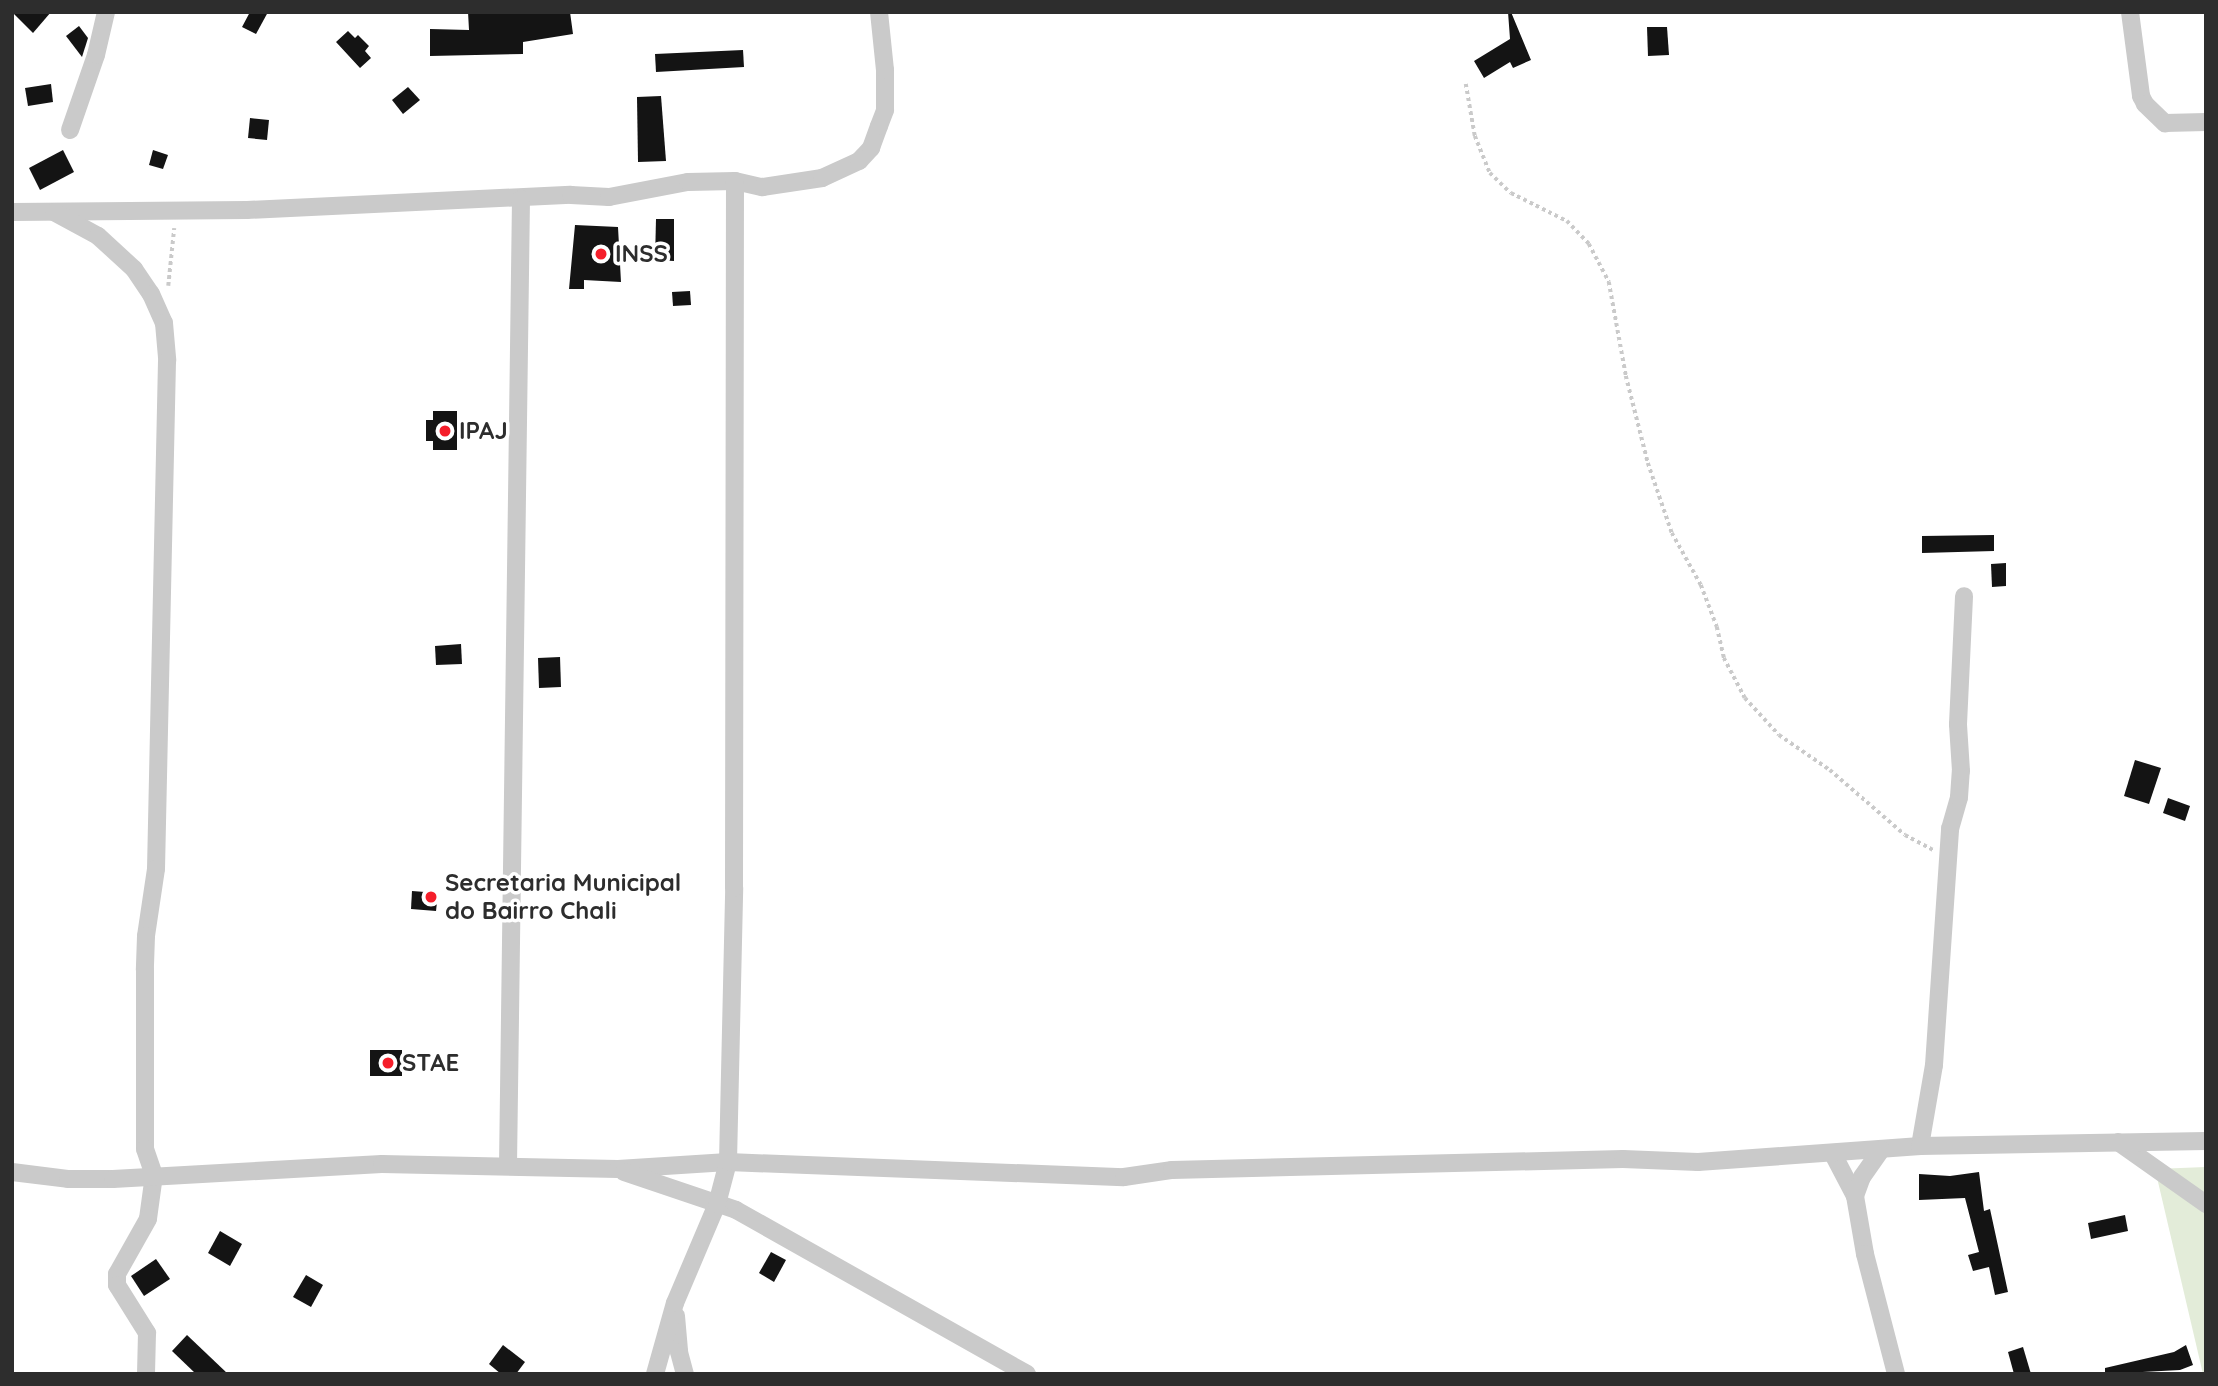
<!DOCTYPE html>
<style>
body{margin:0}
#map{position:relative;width:2218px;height:1386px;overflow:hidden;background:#fff;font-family:Quicksand,sans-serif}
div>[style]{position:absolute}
.green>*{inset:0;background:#e3ecd9}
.building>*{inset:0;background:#141414}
.path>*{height:3.5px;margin-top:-1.75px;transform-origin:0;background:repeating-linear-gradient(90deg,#cacaca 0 3.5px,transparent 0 7px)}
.minor>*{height:18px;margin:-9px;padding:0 9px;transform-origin:9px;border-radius:9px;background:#cacaca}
.dots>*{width:19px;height:19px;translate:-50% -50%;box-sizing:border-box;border:4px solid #fff;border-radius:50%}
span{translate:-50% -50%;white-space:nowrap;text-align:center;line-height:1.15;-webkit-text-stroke:7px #fff;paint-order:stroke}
.poi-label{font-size:24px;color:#2d2d2d;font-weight:700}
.left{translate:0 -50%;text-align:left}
.frame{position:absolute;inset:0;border:14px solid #2d2d2d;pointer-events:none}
</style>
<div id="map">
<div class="green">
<i style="clip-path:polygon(2206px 1167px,2206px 1374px,2203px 1374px,2155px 1169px)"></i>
</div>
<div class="building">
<i style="clip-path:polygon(12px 12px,51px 12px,33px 33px)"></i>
<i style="clip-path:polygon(250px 12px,268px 12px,256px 34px,242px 27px)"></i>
<i style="clip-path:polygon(468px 12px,570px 12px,573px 34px,523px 42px,523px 54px,430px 56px,430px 29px,469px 30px)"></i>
<i style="clip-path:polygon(1508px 12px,1511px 12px,1531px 60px,1513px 68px,1510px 62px,1484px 78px,1474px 61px,1510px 39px)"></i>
<i style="clip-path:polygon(79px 26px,88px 38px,82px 57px,66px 36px)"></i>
<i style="clip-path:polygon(1647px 27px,1667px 27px,1669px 55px,1648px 56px)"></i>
<i style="clip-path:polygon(348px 31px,355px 38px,358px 35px,369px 46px,365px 51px,371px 58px,360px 68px,336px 42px)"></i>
<i style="clip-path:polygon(743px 50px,744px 67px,656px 72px,655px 54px)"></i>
<i style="clip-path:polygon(51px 84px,53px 102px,28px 106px,25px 88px)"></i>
<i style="clip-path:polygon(408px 87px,420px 100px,403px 114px,392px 100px)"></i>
<i style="clip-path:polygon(661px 96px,666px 161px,638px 162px,637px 97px)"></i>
<i style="clip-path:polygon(250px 118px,269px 120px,267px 140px,248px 138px)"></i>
<i style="clip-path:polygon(63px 150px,74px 172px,40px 190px,29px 168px)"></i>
<i style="clip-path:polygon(153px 150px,168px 155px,163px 169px,149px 165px)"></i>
<i style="clip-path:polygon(656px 219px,674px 219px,674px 261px,655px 260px)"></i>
<i style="clip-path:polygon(575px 225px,618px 227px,621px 282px,584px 280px,584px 289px,569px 289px)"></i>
<i style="clip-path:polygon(690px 291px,691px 305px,673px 306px,672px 292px)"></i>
<i style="clip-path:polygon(433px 411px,457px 411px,457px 450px,433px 450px,433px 441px,426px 441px,426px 420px,433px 420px)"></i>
<i style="clip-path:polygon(1994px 535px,1994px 551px,1922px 553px,1922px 536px)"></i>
<i style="clip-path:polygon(2006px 563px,2006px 586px,1992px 587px,1991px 564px)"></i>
<i style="clip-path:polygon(461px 644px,462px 664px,436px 665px,435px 646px)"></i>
<i style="clip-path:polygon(560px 657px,561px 687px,539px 688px,538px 658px)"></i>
<i style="clip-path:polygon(2135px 760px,2161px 768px,2149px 804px,2124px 796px)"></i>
<i style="clip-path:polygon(2168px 798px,2190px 806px,2185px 821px,2163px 813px)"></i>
<i style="clip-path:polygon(412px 891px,438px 893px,436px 911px,411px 909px)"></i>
<i style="clip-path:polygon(370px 1050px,402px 1050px,402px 1076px,370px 1076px)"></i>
<i style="clip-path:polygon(1979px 1172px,1984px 1211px,1990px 1209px,2008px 1292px,1995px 1295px,1989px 1267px,1973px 1271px,1968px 1255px,1979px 1252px,1965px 1198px,1919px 1200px,1919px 1174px,1950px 1176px)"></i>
<i style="clip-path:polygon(2125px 1215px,2128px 1231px,2091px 1239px,2088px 1223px)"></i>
<i style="clip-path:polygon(220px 1231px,242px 1244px,230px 1266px,208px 1253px)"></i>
<i style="clip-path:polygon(771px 1252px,786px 1260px,774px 1282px,759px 1273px)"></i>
<i style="clip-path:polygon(156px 1259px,170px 1279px,144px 1296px,131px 1276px)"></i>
<i style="clip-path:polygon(306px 1275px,323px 1285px,311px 1307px,293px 1297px)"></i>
<i style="clip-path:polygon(187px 1335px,228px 1374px,196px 1374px,172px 1351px)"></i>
<i style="clip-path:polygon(503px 1345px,525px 1362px,516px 1374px,501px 1374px,489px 1364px)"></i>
<i style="clip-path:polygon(2186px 1345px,2193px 1365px,2180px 1370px,2105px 1374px,2105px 1368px,2174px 1352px)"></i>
<i style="clip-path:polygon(2023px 1347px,2031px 1374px,2014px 1374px,2008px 1352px)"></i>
</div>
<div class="path">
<i style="left:1466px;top:84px;width:53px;rotate:80.2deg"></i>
<i style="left:1475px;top:136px;width:40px;rotate:68deg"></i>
<i style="left:1490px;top:173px;width:29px;rotate:44deg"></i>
<i style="left:1511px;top:193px;width:63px;rotate:26.6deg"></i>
<i style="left:1567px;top:221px;width:32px;rotate:46deg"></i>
<i style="left:1589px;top:244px;width:43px;rotate:62.2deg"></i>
<i style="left:1609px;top:282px;width:96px;rotate:79.7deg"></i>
<i style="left:1626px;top:376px;width:90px;rotate:75.8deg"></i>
<i style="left:1648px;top:463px;width:74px;rotate:71.1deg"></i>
<i style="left:1672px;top:533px;width:60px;rotate:60.9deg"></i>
<i style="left:1701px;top:585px;width:45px;rotate:69.1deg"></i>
<i style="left:1717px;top:627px;width:32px;rotate:77deg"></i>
<i style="left:1724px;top:658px;width:45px;rotate:62.3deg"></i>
<i style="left:1745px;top:698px;width:50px;rotate:47.4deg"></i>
<i style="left:1779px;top:735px;width:62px;rotate:34.5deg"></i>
<i style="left:1830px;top:770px;width:99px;rotate:40.9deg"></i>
<i style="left:1905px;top:835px;width:32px;rotate:28deg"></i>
<i style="left:168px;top:286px;width:58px;rotate:-84.1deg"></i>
</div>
<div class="minor">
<i style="left:2130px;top:12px;width:85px;rotate:82.5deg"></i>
<i style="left:2141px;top:96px;width:9px;rotate:63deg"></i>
<i style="left:2145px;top:104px;width:28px;rotate:44deg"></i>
<i style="left:2165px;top:123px;width:41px;rotate:-1.4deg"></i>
<i style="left:70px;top:130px;width:79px;rotate:-70.9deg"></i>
<i style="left:96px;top:55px;width:44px;rotate:-76.9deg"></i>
<i style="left:12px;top:212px;width:235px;rotate:-0.5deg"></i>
<i style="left:247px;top:210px;width:324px;rotate:-2.7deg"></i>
<i style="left:571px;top:195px;width:38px;rotate:3deg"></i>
<i style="left:609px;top:197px;width:80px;rotate:-10.8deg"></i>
<i style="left:688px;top:182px;width:47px;rotate:-1.2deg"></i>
<i style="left:735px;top:181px;width:28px;rotate:13deg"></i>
<i style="left:762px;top:187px;width:61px;rotate:-8.5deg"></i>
<i style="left:822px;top:178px;width:41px;rotate:-24.7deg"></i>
<i style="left:859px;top:161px;width:18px;rotate:-47deg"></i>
<i style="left:871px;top:148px;width:23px;rotate:-70deg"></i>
<i style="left:879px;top:126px;width:17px;rotate:-69deg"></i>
<i style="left:885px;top:110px;width:40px;rotate:-90deg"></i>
<i style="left:885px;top:70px;width:58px;rotate:-95.9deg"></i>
<i style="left:54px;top:212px;width:50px;rotate:28.6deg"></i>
<i style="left:98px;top:236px;width:49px;rotate:42.5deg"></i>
<i style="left:134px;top:269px;width:30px;rotate:56deg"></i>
<i style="left:151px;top:294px;width:32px;rotate:66deg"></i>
<i style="left:164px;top:323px;width:38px;rotate:85deg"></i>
<i style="left:167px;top:361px;width:508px;rotate:91.24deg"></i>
<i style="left:156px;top:869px;width:68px;rotate:98.5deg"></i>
<i style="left:146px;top:936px;width:34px;rotate:92deg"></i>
<i style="left:145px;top:970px;width:179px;rotate:90deg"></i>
<i style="left:145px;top:1149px;width:28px;rotate:71deg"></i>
<i style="left:154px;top:1175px;width:44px;rotate:97.8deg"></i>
<i style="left:148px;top:1219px;width:63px;rotate:119.4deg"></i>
<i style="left:117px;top:1274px;width:11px;rotate:90deg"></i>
<i style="left:117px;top:1285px;width:57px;rotate:58deg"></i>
<i style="left:147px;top:1333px;width:41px;rotate:91.4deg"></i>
<i style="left:2118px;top:1142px;width:108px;rotate:35.2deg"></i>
<i style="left:1920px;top:1146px;width:82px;rotate:-80.2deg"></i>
<i style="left:1934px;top:1065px;width:237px;rotate:-86.1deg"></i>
<i style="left:1950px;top:829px;width:33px;rotate:-74deg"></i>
<i style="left:1959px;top:797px;width:26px;rotate:-86deg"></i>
<i style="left:1961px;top:771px;width:47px;rotate:-93.7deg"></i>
<i style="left:1958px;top:724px;width:128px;rotate:-87.3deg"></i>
<i style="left:1833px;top:1154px;width:47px;rotate:62.4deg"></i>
<i style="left:1855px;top:1196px;width:59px;rotate:80.2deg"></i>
<i style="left:1865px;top:1254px;width:124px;rotate:75.5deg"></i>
<i style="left:508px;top:1166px;width:967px;rotate:-89.23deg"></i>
<i style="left:12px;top:1172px;width:56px;rotate:7.1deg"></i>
<i style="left:68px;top:1179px;width:45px"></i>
<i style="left:113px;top:1179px;width:269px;rotate:-3.2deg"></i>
<i style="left:382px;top:1164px;width:236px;rotate:1.2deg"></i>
<i style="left:618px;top:1169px;width:110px;rotate:-3.6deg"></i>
<i style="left:728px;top:1162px;width:396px;rotate:2.2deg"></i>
<i style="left:1124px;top:1177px;width:49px;rotate:-8.3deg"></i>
<i style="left:1172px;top:1170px;width:451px;rotate:-1.4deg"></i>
<i style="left:1623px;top:1159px;width:75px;rotate:2.3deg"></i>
<i style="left:1698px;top:1162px;width:223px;rotate:-4.1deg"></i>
<i style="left:1920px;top:1146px;width:286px;rotate:-1deg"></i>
<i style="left:624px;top:1172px;width:118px;rotate:18.7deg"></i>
<i style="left:736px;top:1210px;width:334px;rotate:29.4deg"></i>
<i style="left:1855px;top:1196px;width:20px;rotate:-70deg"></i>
<i style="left:1862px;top:1177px;width:33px;rotate:-55deg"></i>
<i style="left:676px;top:1316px;width:36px;rotate:85deg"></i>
<i style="left:679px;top:1352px;width:23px;rotate:75deg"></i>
<i style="left:655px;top:1374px;width:74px;rotate:-74.3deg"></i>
<i style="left:675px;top:1303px;width:108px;rotate:-67deg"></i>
<i style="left:717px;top:1204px;width:43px;rotate:-75.3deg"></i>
<i style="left:728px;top:1162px;width:274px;rotate:-88.7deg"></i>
<i style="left:734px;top:888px;width:707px;rotate:-89.92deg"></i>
</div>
<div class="dots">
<i style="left:601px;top:254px;background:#f51e2a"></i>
<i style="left:445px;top:431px;background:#f51e2a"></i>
<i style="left:431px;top:897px;background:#f51e2a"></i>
<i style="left:388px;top:1063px;background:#f51e2a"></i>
</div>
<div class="poi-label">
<span class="left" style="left:615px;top:254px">INSS</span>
<span class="left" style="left:459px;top:431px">IPAJ</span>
<span class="left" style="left:445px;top:897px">Secretaria Municipal<br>do Bairro Chali</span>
<span class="left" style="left:402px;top:1063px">STAE</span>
</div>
<div class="frame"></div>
</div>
